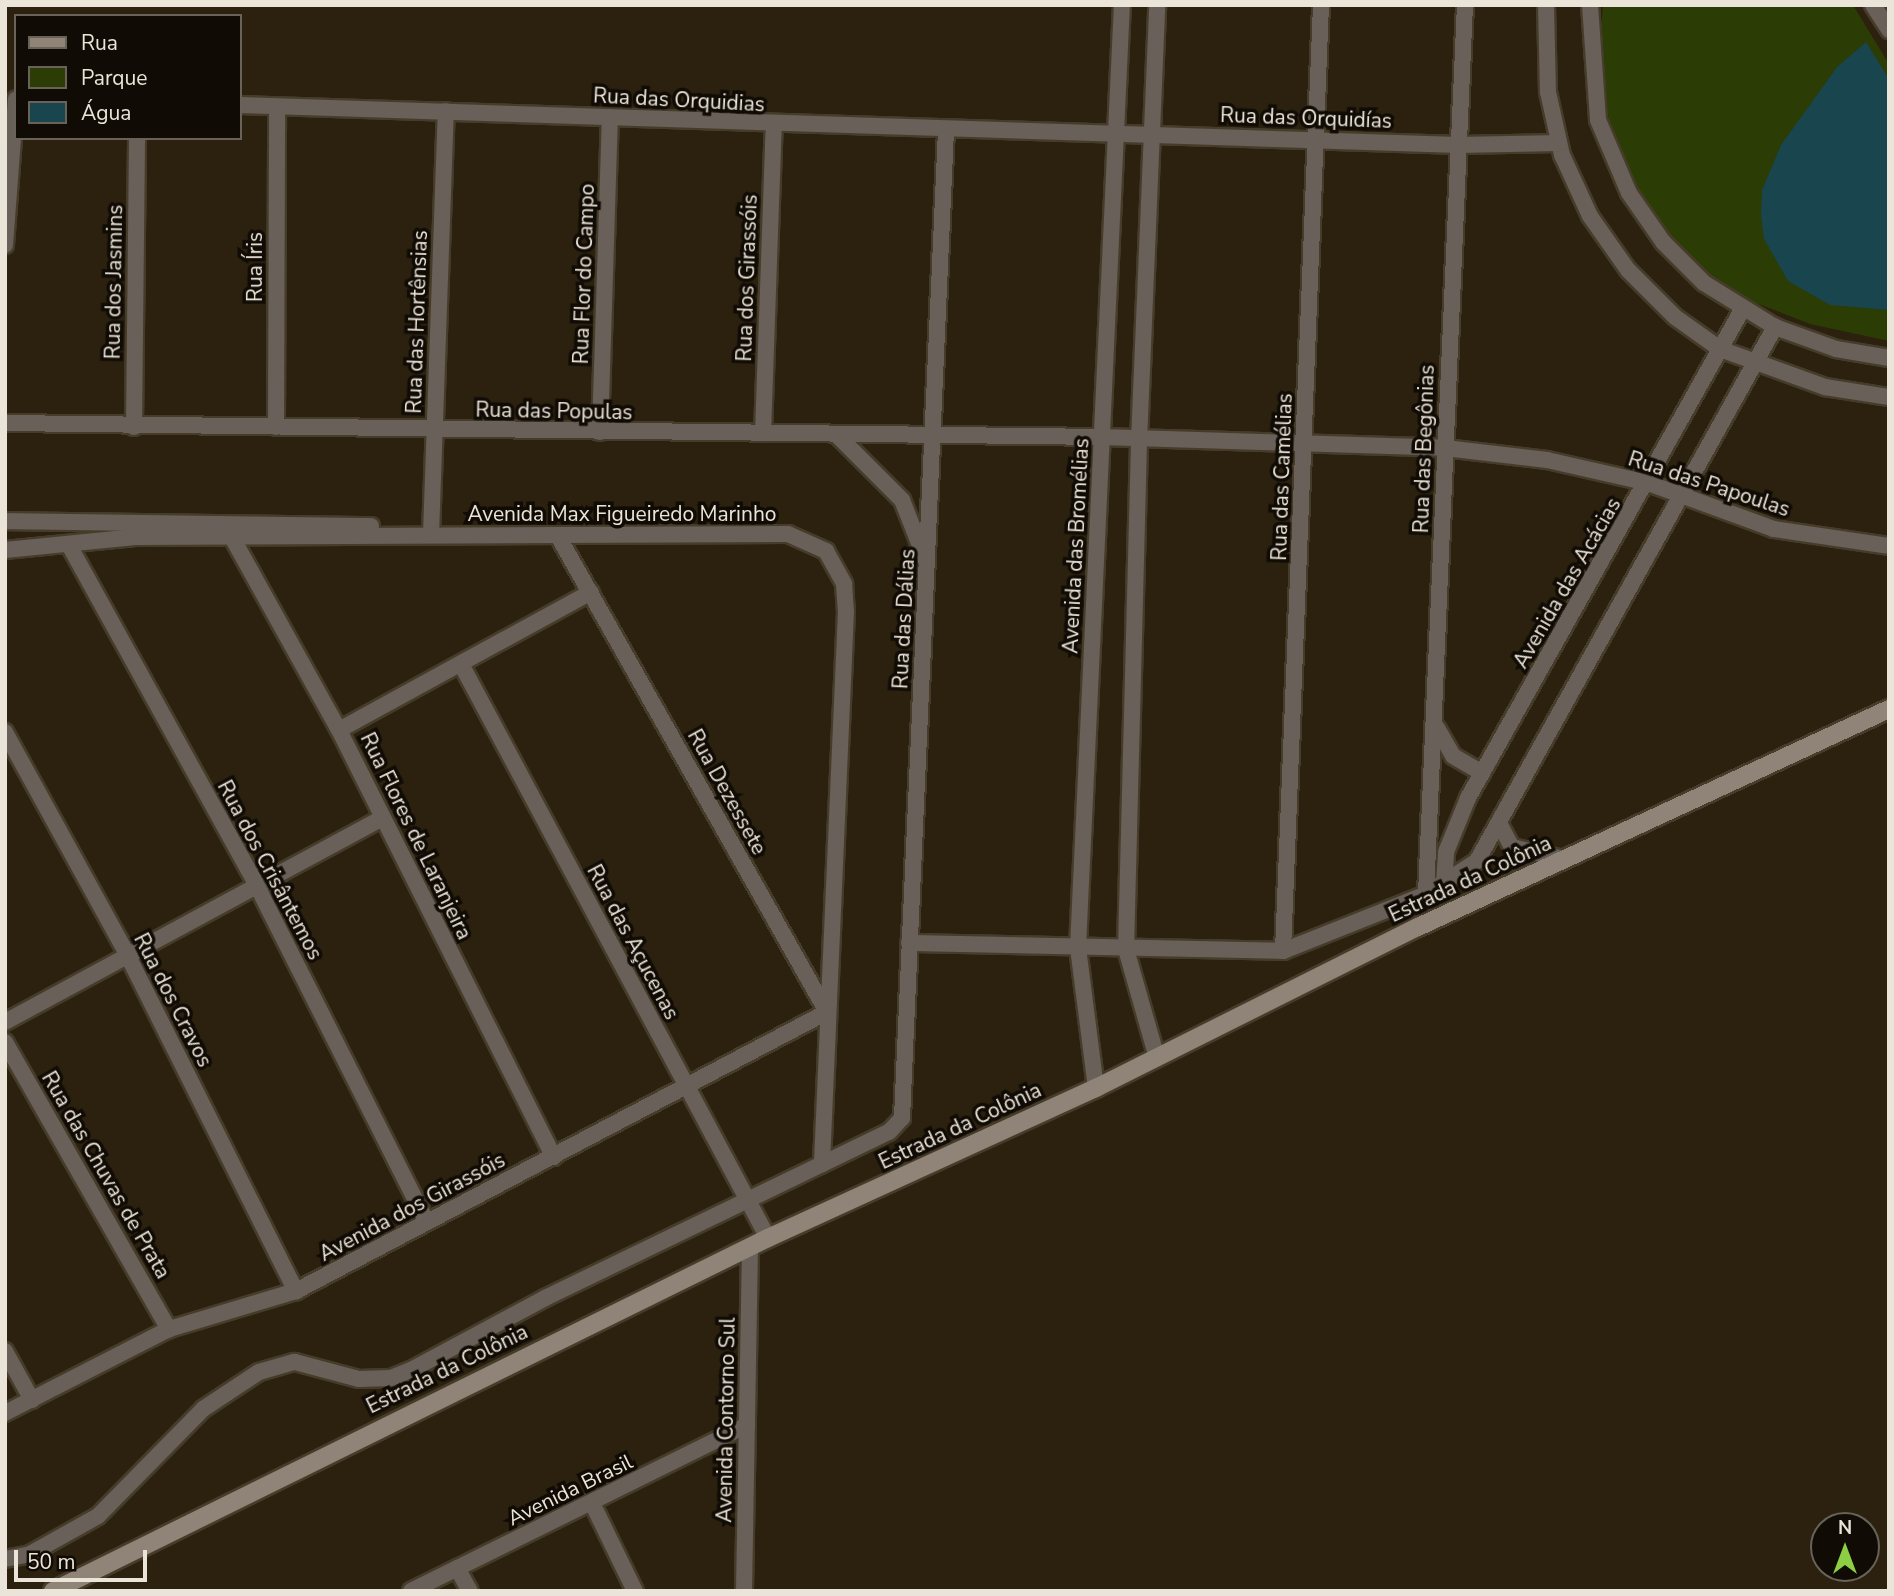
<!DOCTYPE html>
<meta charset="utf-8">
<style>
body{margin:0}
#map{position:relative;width:1894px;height:1596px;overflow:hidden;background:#2b210e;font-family:"Nunito Sans",sans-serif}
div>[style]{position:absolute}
.green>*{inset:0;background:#2b3c04}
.water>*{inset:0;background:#18454e}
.roads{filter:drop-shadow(2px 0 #463c2a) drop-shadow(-2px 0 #463c2a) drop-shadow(0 2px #463c2a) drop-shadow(0 -2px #463c2a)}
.street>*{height:16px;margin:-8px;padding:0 8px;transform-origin:8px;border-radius:8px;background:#686059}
.secondary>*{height:18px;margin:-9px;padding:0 9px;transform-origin:9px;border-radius:9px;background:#908377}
span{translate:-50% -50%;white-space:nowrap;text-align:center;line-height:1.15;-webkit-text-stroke:7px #100b05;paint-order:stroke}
.street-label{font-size:21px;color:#ebe4d8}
.frame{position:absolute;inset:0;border:7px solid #ebe4d8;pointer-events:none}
.legend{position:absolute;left:14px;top:14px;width:228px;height:126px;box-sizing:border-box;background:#100b05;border:2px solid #686259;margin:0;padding:9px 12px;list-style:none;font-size:21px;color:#ebe4d8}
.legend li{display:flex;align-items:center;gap:14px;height:35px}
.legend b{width:35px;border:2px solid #686259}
.north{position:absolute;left:1810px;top:1512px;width:70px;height:70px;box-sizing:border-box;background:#100b05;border:2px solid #686259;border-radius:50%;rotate:0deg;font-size:19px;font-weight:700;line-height:28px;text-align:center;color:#ebe4d8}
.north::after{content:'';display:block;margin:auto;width:24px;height:32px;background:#8dce44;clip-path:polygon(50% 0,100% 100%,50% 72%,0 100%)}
.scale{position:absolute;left:14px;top:1550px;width:133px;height:32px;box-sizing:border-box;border:4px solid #ebe4d8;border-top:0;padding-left:9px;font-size:21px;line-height:24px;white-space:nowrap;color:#ebe4d8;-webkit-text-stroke:5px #100b05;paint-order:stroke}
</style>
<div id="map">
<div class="green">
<i style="clip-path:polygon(1603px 5px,1853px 5px,1889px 64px,1889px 341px,1810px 324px,1738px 296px,1711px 280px,1655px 224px,1617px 150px,1609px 123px,1600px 41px)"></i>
</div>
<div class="water">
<i style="clip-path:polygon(1866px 42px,1889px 79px,1889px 310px,1830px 305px,1788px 281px,1764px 239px,1761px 215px,1762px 190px,1781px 145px,1837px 67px)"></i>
</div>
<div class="roads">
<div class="street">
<i style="left:1546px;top:5px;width:87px;rotate:88.7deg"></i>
<i style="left:1548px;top:92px;width:65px;rotate:77.5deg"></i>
<i style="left:1562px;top:155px;width:67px;rotate:65.3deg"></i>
<i style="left:1590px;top:216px;width:66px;rotate:54.9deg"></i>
<i style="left:1628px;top:270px;width:66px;rotate:45deg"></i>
<i style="left:1675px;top:317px;width:55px;rotate:35.4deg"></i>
<i style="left:1720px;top:349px;width:112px;rotate:19.9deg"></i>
<i style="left:1825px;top:387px;width:65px;rotate:8.9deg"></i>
<i style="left:1590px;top:5px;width:115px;rotate:86deg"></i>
<i style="left:1598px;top:120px;width:79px;rotate:67deg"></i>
<i style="left:1629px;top:193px;width:60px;rotate:55.2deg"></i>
<i style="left:1663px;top:242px;width:58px;rotate:45deg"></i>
<i style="left:1704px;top:283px;width:84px;rotate:31.8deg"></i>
<i style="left:1775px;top:327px;width:65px;rotate:19.8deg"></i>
<i style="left:1836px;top:349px;width:54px;rotate:9.6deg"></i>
<i style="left:1873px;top:5px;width:30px;rotate:57deg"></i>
<i style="left:240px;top:105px;width:1219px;rotate:1.88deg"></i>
<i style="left:1458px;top:145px;width:101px;rotate:-1.1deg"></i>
<i style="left:5px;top:245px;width:146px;rotate:-85.7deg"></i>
<i style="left:5px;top:423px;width:1097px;rotate:0.73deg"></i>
<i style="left:1102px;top:437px;width:343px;rotate:1.8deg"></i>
<i style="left:1445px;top:448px;width:103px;rotate:6.7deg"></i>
<i style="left:1547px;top:460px;width:104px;rotate:12.8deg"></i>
<i style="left:1648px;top:483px;width:134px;rotate:20.1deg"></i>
<i style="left:1774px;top:529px;width:116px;rotate:8.4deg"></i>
<i style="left:134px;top:427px;width:289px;rotate:-89.4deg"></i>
<i style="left:276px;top:427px;width:320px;rotate:-89.8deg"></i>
<i style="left:600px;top:432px;width:315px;rotate:-88.2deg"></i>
<i style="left:763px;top:433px;width:308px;rotate:-88deg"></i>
<i style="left:836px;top:434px;width:93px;rotate:45deg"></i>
<i style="left:902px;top:500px;width:66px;rotate:68.5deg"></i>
<i style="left:5px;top:521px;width:366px;rotate:0.8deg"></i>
<i style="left:431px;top:535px;width:424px;rotate:-88deg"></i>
<i style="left:233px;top:539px;width:218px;rotate:61deg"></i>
<i style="left:339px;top:730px;width:478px;rotate:63.3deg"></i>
<i style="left:69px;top:545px;width:392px;rotate:61.1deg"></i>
<i style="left:258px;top:888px;width:372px;rotate:63.2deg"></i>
<i style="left:5px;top:550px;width:131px;rotate:-5.7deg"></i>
<i style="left:135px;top:537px;width:653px;rotate:-0.26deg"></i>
<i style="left:788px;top:534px;width:42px;rotate:24.1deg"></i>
<i style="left:826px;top:551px;width:38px;rotate:61deg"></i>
<i style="left:844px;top:584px;width:27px;rotate:86deg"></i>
<i style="left:846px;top:611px;width:554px;rotate:92.49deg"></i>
<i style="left:461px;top:664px;width:651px;rotate:61.86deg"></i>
<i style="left:1437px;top:728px;width:32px;rotate:60deg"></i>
<i style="left:1453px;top:756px;width:34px;rotate:30deg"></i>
<i style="left:339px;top:730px;width:287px;rotate:-28.7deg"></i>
<i style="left:5px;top:732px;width:258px;rotate:61.2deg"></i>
<i style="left:129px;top:958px;width:373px;rotate:63.4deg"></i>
<i style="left:1499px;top:823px;width:27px;rotate:62deg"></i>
<i style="left:1512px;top:847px;width:53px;rotate:13deg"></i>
<i style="left:1444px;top:883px;width:31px;rotate:-86deg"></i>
<i style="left:1446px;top:852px;width:58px;rotate:-67.8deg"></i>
<i style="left:1468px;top:798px;width:560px;rotate:-60.69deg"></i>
<i style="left:1426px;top:894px;width:890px;rotate:-87.49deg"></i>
<i style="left:909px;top:943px;width:374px;rotate:1.2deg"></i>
<i style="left:1283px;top:951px;width:154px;rotate:-21.7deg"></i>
<i style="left:1426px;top:894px;width:61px;rotate:-32.9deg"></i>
<i style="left:1477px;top:861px;width:612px;rotate:-60.84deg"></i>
<i style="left:1283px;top:951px;width:947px;rotate:-87.7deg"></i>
<i style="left:5px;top:1022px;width:427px;rotate:-28.4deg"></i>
<i style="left:5px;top:1042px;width:331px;rotate:60.3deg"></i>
<i style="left:1157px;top:1058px;width:113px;rotate:-105.9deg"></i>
<i style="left:1126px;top:949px;width:508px;rotate:-88.53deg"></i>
<i style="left:1139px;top:441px;width:436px;rotate:-87.6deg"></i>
<i style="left:1096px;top:1088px;width:142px;rotate:-97.3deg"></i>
<i style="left:1078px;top:947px;width:943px;rotate:-87.33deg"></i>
<i style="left:5px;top:1351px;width:56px;rotate:61.1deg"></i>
<i style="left:5px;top:1413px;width:184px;rotate:-27.1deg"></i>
<i style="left:169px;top:1329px;width:133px;rotate:-16.7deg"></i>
<i style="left:296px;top:1291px;width:600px;rotate:-27.72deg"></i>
<i style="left:827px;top:1012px;width:547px;rotate:-119.47deg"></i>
<i style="left:592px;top:1503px;width:98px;rotate:64deg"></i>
<i style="left:5px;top:1559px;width:25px;rotate:-11deg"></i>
<i style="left:30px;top:1554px;width:78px;rotate:-29.2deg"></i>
<i style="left:98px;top:1516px;width:150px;rotate:-45.5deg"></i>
<i style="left:203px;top:1409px;width:67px;rotate:-33.5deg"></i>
<i style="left:259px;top:1372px;width:37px;rotate:-16deg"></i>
<i style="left:295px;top:1362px;width:66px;rotate:14.9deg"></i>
<i style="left:359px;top:1379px;width:32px;rotate:-2deg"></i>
<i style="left:391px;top:1378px;width:22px;rotate:-22deg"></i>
<i style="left:411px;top:1370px;width:152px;rotate:-28.2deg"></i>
<i style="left:545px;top:1298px;width:382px;rotate:-25.8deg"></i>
<i style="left:889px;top:1132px;width:19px;rotate:-47deg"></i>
<i style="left:902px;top:1118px;width:990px;rotate:-87.45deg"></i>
<i style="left:457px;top:1568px;width:26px;rotate:61deg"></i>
<i style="left:411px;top:1591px;width:375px;rotate:-26.3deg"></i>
<i style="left:744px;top:1591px;width:340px;rotate:-89deg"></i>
</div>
<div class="secondary">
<i style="left:53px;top:1591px;width:797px;rotate:-26.28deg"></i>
<i style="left:768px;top:1238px;width:361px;rotate:-24.6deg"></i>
<i style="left:1096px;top:1088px;width:360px;rotate:-26.6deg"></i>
<i style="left:1418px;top:927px;width:519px;rotate:-24.84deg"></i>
</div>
</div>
<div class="street-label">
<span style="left:679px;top:100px;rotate:3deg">Rua das Orquidias</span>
<span style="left:1306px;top:118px;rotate:2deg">Rua das Orquidías</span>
<span style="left:255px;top:267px;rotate:-90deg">Rua Íris</span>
<span style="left:584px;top:274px;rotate:-88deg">Rua Flor do Campo</span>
<span style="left:747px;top:278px;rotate:-88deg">Rua dos Girassóis</span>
<span style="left:114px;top:282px;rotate:-89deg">Rua dos Jasmins</span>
<span style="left:417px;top:322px;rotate:-88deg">Rua das Hortênsias</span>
<span style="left:554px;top:411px;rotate:1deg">Rua das Populas</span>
<span style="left:1424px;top:449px;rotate:-88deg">Rua das Begônias</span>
<span style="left:1282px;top:477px;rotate:-88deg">Rua das Camélias</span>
<span style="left:1709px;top:484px;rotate:18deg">Rua das Papoulas</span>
<span style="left:622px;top:514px">Avenida Max Figueiredo Marinho</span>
<span style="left:1076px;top:546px;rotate:-87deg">Avenida das Bromélias</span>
<span style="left:1567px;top:583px;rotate:-60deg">Avenida das Acácias</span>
<span style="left:904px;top:619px;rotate:-87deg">Rua das Dálias</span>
<span style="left:727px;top:792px;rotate:61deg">Rua Dezessete</span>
<span style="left:416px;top:836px;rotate:64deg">Rua Flores de Laranjeira</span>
<span style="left:270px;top:870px;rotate:62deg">Rua dos Crisântemos</span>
<span style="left:1470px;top:879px;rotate:-25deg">Estrada da Colônia</span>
<span style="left:633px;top:942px;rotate:62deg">Rua das Açucenas</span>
<span style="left:173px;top:1000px;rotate:63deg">Rua dos Cravos</span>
<span style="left:960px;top:1126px;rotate:-25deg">Estrada da Colônia</span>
<span style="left:106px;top:1175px;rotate:60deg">Rua das Chuvas de Prata</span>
<span style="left:412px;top:1207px;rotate:-28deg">Avenida dos Girassóis</span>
<span style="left:447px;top:1369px;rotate:-26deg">Estrada da Colônia</span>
<span style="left:726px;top:1420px;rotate:-89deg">Avenida Contorno Sul</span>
<span style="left:570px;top:1490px;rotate:-26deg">Avenida Brasil</span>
</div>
<div class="frame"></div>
<ul class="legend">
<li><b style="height:9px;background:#908377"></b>Rua</li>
<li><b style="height:19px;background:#2b3c04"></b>Parque</li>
<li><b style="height:19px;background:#18454e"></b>Água</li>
</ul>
<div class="north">N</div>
<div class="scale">50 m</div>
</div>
